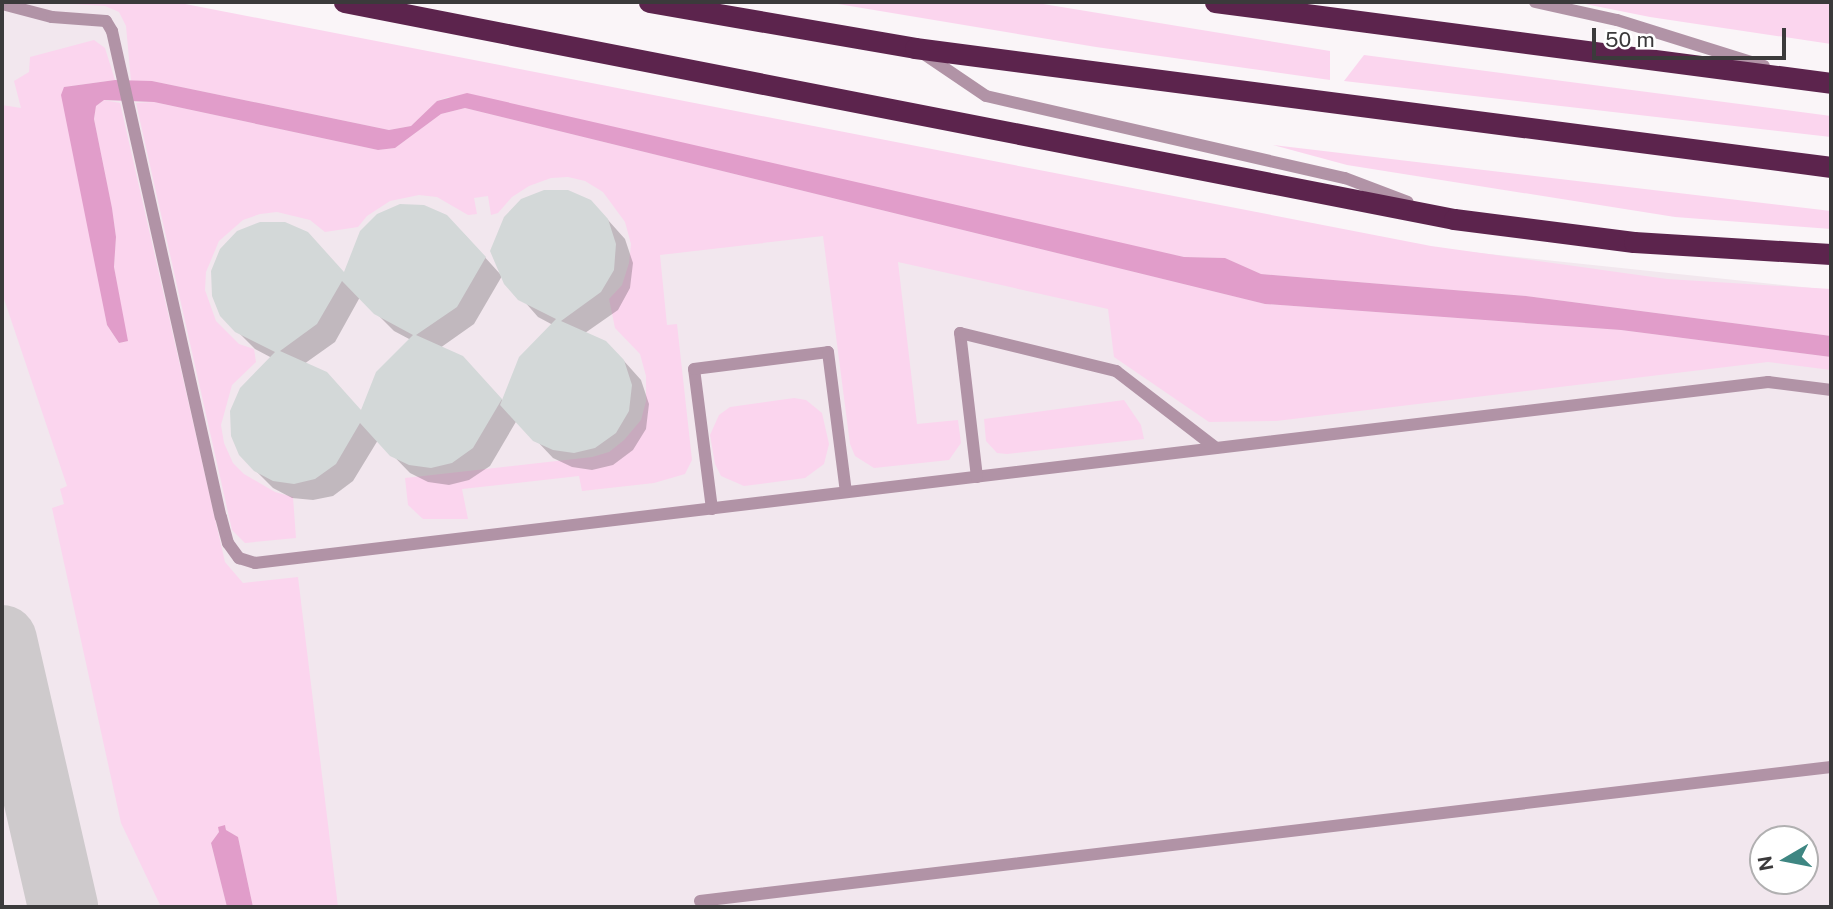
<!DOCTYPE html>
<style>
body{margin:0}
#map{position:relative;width:1833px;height:909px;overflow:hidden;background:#faf5f8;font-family:"Public Sans",sans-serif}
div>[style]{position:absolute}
.built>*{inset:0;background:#f2e7ee}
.green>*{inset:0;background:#fbd5ee}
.water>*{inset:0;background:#e19dca}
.shadow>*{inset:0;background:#0003}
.taxiway>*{height:70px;margin:-35px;padding:0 35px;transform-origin:35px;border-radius:35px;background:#cecacc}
.building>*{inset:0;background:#d3d8d8}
.lane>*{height:12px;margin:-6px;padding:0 6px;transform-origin:6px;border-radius:6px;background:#b193a6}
.highway>*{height:21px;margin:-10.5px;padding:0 10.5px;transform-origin:10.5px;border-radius:10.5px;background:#5c244d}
span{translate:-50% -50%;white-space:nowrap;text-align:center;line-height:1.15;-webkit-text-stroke:6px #fff;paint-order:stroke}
.frame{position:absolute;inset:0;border:4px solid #3b3a3b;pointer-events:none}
.north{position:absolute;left:1749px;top:825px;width:70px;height:70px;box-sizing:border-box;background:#fff;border:2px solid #b1b0b1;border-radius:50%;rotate:260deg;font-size:19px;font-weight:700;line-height:28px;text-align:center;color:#3b3a3b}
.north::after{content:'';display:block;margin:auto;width:24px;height:32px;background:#3e8682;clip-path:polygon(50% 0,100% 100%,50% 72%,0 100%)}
.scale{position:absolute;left:1592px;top:28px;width:194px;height:32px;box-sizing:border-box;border:4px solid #3b3a3b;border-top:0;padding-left:9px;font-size:21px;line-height:24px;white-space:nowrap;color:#3b3a3b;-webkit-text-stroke:5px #fff;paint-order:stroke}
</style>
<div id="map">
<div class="built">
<i style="clip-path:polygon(evenodd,2px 2px,144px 2px,1318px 236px,1831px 290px,1831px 907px,2px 907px,2px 2px,1763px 839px,1805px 839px,1805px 881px,1763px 881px,1763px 839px)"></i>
</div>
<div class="green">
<i style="clip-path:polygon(40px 2px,175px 2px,1431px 246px,1667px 279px,1831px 289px,1831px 336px,1526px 296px,1261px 274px,1225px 258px,1184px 257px,448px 97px,437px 101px,411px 126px,389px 130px,152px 81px,131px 81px,126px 26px,119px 12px,105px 6px)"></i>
<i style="clip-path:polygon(826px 2px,1031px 2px,1330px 51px,1330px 80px,1096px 47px)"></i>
<i style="clip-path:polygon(1575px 2px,1831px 2px,1831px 44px,1650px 17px)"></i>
<i style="clip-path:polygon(94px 40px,105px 48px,115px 80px,64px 87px,107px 325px,119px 343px,127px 341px,114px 267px,116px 237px,112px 208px,94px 119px,96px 106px,104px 100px,120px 103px,225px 562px,243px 583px,298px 577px,338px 907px,253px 907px,238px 837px,226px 830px,226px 826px,211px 844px,227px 907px,161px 907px,121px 823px,52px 508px,64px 504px,60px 489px,67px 486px,2px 293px,2px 105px,21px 108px,14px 81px,29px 72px,30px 57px)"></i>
<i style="clip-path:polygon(1364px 55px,1831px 116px,1831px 137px,1344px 81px)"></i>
<i style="clip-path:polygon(154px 102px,378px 150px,395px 148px,441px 114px,465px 108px,1265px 304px,1621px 330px,1831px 357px,1831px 370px,1768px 362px,1276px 421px,1209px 422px,1114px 357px,1108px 309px,898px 262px,917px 424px,958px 420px,961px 443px,949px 460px,874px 468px,855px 456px,850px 444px,823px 236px,660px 255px,667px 325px,677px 324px,692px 460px,685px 474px,654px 483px,582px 491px,579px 476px,462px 489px,468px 519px,423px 519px,408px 505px,405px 478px,592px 457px,609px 452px,624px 440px,641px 420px,646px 401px,646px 376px,640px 354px,615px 328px,609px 299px,622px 285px,629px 263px,631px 244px,625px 222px,603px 192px,585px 181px,568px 177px,551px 178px,529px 186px,512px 197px,498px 213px,491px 215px,488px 196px,474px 198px,477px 214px,468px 215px,437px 197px,419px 195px,390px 201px,367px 216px,358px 227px,325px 232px,310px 220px,277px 212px,260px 214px,243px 220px,219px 241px,206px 272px,205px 290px,216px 321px,239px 344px,254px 349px,256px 362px,232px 385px,221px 425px,224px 443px,233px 463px,244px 474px,275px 492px,293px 497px,296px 538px,245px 543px,232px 530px,136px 103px)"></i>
<i style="clip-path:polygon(1273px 145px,1831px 211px,1831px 229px,1675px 217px,1347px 165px)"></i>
<i style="clip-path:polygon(794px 398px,806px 400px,822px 413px,829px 444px,824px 464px,805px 478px,744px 486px,721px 476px,715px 464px,710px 435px,719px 415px,730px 407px)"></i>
<i style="clip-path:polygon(1124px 400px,1141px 425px,1144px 439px,1007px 454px,997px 453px,986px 441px,984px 419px)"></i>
</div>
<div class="water">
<i style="clip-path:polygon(115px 80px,152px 81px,389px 130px,411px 126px,437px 101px,467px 93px,1184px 257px,1225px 258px,1261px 274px,1526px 296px,1831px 336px,1831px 357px,1621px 330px,1265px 304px,465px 108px,441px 114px,395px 148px,378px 150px,154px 102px,104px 100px,96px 106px,94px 119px,112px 208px,116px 237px,114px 267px,128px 341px,119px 343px,107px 325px,61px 95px,64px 87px)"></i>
<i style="clip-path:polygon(225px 825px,226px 830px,238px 837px,253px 907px,227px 907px,211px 843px,219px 832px,218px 827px)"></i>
</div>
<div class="shadow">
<i style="clip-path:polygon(evenodd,608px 220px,625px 239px,633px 263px,630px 288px,618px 310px,585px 333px,624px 361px,641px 380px,649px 404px,646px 429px,633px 450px,613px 465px,592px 470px,572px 467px,553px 458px,517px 420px,490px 466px,469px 480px,449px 485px,428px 482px,410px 473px,378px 440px,353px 481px,333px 496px,313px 500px,292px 498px,273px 488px,255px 470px,272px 358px,255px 349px,236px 330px,345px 274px,464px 234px,501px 275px,608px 220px,502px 276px,538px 317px,553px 325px,503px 401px,480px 376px,440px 348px,474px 324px,502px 276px,608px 220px,360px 297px,394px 331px,411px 340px,362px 412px,304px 364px,335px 342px,360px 297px)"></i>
</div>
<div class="taxiway">
<i style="left:2px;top:640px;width:274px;rotate:77.1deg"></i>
</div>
<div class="building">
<i style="clip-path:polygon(544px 190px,568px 190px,591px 200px,608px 219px,616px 244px,614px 270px,601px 292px,561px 321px,606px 341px,624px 360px,632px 385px,629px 411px,616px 433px,595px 448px,574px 453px,553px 450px,533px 441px,500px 405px,519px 357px,556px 319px,518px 300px,504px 284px,490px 251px,504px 217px,521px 199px)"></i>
<i style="clip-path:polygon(evenodd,400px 204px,424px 205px,447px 215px,486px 257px,457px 307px,416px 335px,463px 356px,502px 399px,473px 448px,452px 463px,431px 468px,409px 465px,390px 456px,360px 423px,336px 464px,315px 479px,294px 484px,273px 481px,254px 471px,239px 455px,231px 436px,230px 411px,240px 388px,275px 352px,235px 332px,220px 316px,212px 296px,211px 271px,220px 249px,237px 231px,260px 222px,285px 222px,308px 232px,344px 272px,360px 231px,377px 214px,400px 204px,342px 281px,374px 314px,413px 335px,376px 372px,361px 410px,327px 372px,280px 351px,317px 324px,342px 281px)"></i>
</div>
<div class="lane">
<i style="left:1535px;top:2px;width:84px;rotate:12.4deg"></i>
<i style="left:1617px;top:20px;width:154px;rotate:17.4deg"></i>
<i style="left:2px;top:4px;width:52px;rotate:14.6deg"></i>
<i style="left:52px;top:17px;width:54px;rotate:4.2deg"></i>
<i style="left:106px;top:21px;width:12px;rotate:59deg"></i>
<i style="left:112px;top:31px;width:498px;rotate:77.4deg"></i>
<i style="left:221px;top:517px;width:27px;rotate:75deg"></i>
<i style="left:228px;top:543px;width:19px;rotate:54deg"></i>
<i style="left:239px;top:558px;width:17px;rotate:17deg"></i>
<i style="left:255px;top:563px;width:1524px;rotate:-6.82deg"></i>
<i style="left:1768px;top:382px;width:64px;rotate:7.2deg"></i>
<i style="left:921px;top:52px;width:78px;rotate:34.1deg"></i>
<i style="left:986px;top:96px;width:368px;rotate:12.9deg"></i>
<i style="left:1345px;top:178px;width:67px;rotate:20.9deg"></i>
<i style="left:977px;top:477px;width:145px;rotate:-96.7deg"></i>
<i style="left:960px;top:333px;width:161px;rotate:13.7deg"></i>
<i style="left:1116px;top:371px;width:126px;rotate:37.6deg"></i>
<i style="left:712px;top:509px;width:141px;rotate:-97.3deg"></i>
<i style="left:694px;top:369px;width:135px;rotate:-7.2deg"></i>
<i style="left:828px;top:352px;width:141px;rotate:82.7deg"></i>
<i style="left:700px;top:901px;width:1139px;rotate:-6.76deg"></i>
</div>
<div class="highway">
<i style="left:344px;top:2px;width:1131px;rotate:11.06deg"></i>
<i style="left:1454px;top:219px;width:181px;rotate:7.3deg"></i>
<i style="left:1634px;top:242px;width:197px;rotate:3.5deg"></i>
<i style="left:649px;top:2px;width:270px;rotate:9.8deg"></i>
<i style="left:915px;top:48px;width:924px;rotate:7.4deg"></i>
<i style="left:1215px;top:2px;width:621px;rotate:7.49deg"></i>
</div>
<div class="frame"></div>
<div class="north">N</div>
<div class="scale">50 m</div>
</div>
